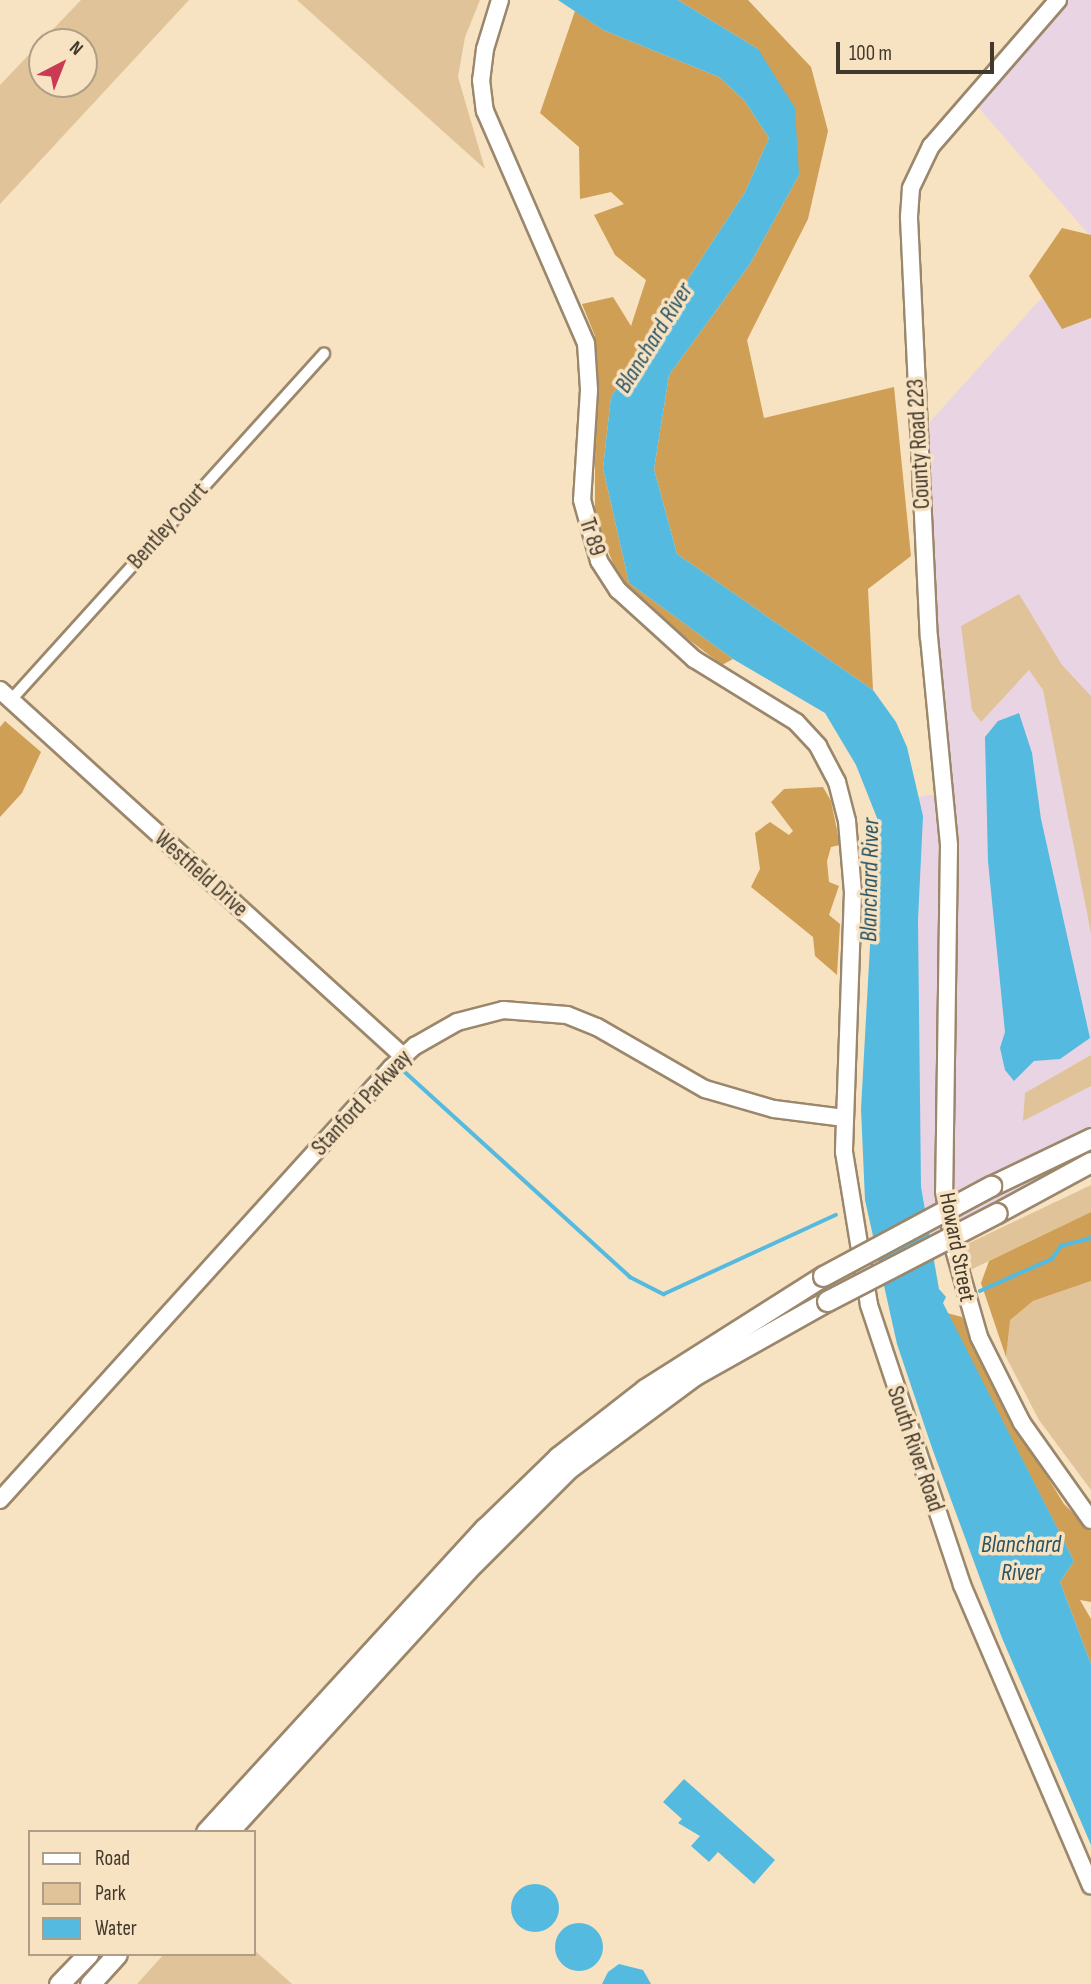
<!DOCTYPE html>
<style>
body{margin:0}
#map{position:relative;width:1091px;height:1984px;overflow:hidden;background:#f7e2c2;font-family:"Sofia Sans Condensed",sans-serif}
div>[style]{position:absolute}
.commercial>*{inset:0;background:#e9d4e3}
.green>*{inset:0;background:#e0c398}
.forest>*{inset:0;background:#cf9f55}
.water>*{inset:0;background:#54badf}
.round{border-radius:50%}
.stream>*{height:3.5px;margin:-1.75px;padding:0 1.75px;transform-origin:1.75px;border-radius:1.75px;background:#54badf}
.roads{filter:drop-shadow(2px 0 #9b876b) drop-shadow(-2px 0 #9b876b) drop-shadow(0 2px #9b876b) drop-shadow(0 -2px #9b876b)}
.street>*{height:10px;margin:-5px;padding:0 5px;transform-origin:5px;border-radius:5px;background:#fff}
.secondary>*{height:16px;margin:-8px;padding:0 8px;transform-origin:8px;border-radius:8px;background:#fff}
.highway>*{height:19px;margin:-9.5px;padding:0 9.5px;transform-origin:9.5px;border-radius:9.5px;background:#fff}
.bridges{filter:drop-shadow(2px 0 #9b876b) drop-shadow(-2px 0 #9b876b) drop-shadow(0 2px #9b876b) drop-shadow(0 -2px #9b876b)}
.highway-bridge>*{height:19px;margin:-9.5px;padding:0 9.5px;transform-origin:9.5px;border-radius:9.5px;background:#fff}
span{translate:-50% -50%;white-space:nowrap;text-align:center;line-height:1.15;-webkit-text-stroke:7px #f7e2c2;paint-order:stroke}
.street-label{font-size:23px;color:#42392d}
.water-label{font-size:24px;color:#285364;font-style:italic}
.legend{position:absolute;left:28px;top:1830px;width:228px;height:126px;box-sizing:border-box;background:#f7e2c2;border:2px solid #af9e86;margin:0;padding:9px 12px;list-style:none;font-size:21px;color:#42392d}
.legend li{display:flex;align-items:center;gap:14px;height:35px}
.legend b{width:35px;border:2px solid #af9e86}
.north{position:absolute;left:28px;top:28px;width:70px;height:70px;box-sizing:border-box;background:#f7e2c2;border:2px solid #af9e86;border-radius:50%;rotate:42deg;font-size:19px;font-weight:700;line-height:28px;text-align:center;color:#42392d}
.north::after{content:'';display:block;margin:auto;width:24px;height:32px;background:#ca3a54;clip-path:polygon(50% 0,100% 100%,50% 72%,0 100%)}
.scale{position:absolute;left:836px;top:42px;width:158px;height:32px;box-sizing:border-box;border:4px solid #42392d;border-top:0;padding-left:9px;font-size:21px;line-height:24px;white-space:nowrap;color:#42392d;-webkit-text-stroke:5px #f7e2c2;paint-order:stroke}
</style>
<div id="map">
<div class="commercial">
<i style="clip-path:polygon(1058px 0,1091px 0,1091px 237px,971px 99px)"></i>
<i style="clip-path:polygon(1091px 243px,1091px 1162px,914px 1255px,897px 800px,944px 793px,919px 434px)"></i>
</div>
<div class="green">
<i style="clip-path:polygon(evenodd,81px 0,189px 0,0 204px,0 85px,81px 0,42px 42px,84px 42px,84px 84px,42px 84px,42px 42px)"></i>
<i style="clip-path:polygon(297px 0,480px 0,465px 37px,458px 77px,485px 169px)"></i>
<i style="clip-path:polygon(1019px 594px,1062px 665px,1091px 696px,1091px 933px,1043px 690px,1029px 670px,981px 722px,972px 710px,961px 626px)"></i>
<i style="clip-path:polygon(1091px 1055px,1091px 1086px,1023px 1121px,1025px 1093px)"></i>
<i style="clip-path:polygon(1091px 1185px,1091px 1212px,966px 1272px,963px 1246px)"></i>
<i style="clip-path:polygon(1091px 1281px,1091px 1490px,1039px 1420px,1006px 1357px,1009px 1320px,1033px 1301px)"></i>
<i style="clip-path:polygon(254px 1950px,292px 1984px,137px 1984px,164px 1954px,254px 1954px)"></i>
</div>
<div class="forest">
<i style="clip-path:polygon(678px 0,748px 0,811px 67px,828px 131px,808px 219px,747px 340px,764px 418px,894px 387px,911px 556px,868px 589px,873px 690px,677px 554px,654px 469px,669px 375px,750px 264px,799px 175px,758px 49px)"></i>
<i style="clip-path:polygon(575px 11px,603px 30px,719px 77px,744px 100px,769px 138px,745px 192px,611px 397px,603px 468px,629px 583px,733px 659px,722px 665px,642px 604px,620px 580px,595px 520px,595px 336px,582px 304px,613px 297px,631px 326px,646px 280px,615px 255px,594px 215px,624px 204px,611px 192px,580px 199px,579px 147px,540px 113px)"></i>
<i style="clip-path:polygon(1062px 228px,1091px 235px,1091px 318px,1062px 329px,1029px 276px)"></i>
<i style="clip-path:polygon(5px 721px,41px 752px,22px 793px,0 817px,0 727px)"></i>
<i style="clip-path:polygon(823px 787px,831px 801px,840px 845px,831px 847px,827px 861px,829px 882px,839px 886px,829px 915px,840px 924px,837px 975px,815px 956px,813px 937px,751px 887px,760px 869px,755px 833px,770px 822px,789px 835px,793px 831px,771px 802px,784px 789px)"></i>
<i style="clip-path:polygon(1091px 1212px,1091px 1281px,1033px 1301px,1010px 1320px,1006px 1357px,981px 1283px,989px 1261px)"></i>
<i style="clip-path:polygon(947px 1313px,962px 1317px,1005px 1408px,1064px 1504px,1091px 1531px,1091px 1602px,1080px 1600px,1091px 1619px,1091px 1664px,1060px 1582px,1074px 1561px)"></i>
</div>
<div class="water">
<i style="clip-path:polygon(558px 0,678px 0,758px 49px,795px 108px,799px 175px,750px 264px,669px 375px,654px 469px,677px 554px,873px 690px,896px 722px,907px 747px,923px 816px,918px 920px,921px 1187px,939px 1289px,946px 1297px,943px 1303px,1074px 1561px,1060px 1582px,1091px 1664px,1091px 1845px,1002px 1638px,932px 1448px,897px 1344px,865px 1200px,861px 1109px,877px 818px,856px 765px,825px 713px,733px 659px,629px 583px,603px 468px,611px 397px,745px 192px,769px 138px,744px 100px,719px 77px,603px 30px)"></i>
<i style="clip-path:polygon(1019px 713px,1032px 753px,1041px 819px,1090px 1038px,1060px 1059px,1034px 1061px,1014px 1081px,1005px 1070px,1000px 1048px,1005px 1032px,988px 861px,985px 737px,998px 721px)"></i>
<i style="clip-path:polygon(684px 1779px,775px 1860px,754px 1884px,718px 1852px,709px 1862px,691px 1846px,700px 1836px,678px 1823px,682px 1819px,663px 1802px)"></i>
<i class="round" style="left:511px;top:1884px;width:48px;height:48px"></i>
<i class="round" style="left:555px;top:1923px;width:48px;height:48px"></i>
<i style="clip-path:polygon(619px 1964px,643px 1970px,651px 1984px,602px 1984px,608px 1972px)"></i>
</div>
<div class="stream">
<i style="left:404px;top:1071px;width:306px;rotate:42.3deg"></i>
<i style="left:630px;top:1277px;width:38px;rotate:27deg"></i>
<i style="left:664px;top:1294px;width:189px;rotate:-24.7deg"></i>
<i style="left:980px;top:1291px;width:79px;rotate:-24deg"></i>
<i style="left:1052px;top:1259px;width:16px;rotate:-55deg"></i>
<i style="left:1061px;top:1246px;width:31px;rotate:-15deg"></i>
</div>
<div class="roads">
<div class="street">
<i style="left:11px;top:700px;width:467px;rotate:-47.9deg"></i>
</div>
<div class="secondary">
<i style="left:500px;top:0;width:51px;rotate:107deg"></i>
<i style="left:485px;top:49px;width:31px;rotate:97deg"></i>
<i style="left:481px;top:80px;width:31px;rotate:83deg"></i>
<i style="left:485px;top:111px;width:253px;rotate:66.5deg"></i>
<i style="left:586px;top:343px;width:47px;rotate:86.3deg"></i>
<i style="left:589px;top:390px;width:110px;rotate:93.6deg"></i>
<i style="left:582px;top:500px;width:63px;rotate:74.4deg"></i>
<i style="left:599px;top:561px;width:35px;rotate:57deg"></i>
<i style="left:618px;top:590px;width:103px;rotate:42.2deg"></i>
<i style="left:694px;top:659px;width:120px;rotate:31.7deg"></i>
<i style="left:796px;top:722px;width:33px;rotate:47deg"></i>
<i style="left:818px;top:746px;width:41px;rotate:62.2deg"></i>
<i style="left:837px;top:782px;width:40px;rotate:75.6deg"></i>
<i style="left:847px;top:821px;width:71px;rotate:85.2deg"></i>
<i style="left:853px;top:892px;width:260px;rotate:92deg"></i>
<i style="left:844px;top:1152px;width:155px;rotate:80.7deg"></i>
<i style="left:869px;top:1305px;width:295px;rotate:71.6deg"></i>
<i style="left:962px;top:1585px;width:327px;rotate:66.8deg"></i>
<i style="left:1058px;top:0;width:194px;rotate:131deg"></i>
<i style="left:931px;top:146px;width:47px;rotate:115.5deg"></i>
<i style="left:911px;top:188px;width:30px;rotate:94deg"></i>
<i style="left:909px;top:218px;width:419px;rotate:87.3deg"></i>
<i style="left:929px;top:637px;width:209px;rotate:84.5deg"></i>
<i style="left:949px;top:845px;width:346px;rotate:90.8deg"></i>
<i style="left:944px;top:1191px;width:59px;rotate:80.2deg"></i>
<i style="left:954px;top:1249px;width:91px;rotate:74.1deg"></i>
<i style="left:979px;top:1337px;width:96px;rotate:63.4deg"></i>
<i style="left:1022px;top:1423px;width:119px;rotate:54.6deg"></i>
<i style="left:0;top:690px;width:544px;rotate:42.25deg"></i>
<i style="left:0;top:1500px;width:583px;rotate:-47.85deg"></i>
<i style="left:391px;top:1068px;width:33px;rotate:-43deg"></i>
<i style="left:415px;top:1046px;width:48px;rotate:-29.7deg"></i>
<i style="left:457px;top:1022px;width:48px;rotate:-14.6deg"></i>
<i style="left:503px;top:1010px;width:64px;rotate:4.5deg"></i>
<i style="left:567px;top:1015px;width:32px;rotate:22deg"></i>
<i style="left:597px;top:1027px;width:125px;rotate:29.9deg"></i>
<i style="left:705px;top:1089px;width:72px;rotate:16.2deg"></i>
<i style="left:774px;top:1109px;width:71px;rotate:7.3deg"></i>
</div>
<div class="highway">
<i style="left:991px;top:1186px;width:111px;rotate:-25.6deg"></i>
<i style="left:997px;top:1213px;width:107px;rotate:-28.5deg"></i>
<i style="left:206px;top:1832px;width:413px;rotate:-47.5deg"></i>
<i style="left:485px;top:1528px;width:102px;rotate:-44.2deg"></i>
<i style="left:558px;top:1457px;width:110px;rotate:-38deg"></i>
<i style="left:645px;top:1389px;width:211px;rotate:-32.4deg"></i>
<i style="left:228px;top:1832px;width:355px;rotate:-47.6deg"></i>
<i style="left:467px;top:1570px;width:143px;rotate:-45deg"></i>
<i style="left:568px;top:1469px;width:158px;rotate:-36.5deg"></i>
<i style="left:695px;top:1375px;width:151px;rotate:-29.3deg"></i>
<i style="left:59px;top:1984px;width:42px;rotate:-46deg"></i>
<i style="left:90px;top:1984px;width:40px;rotate:-48deg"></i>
</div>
</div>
<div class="bridges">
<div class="highway-bridge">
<i style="left:823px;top:1276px;width:191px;rotate:-28.2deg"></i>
<i style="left:827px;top:1301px;width:191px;rotate:-27.4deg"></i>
</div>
</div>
<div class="street-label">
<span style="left:919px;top:444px;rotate:-93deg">County Road 223</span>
<span style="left:168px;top:526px;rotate:-48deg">Bentley Court</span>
<span style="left:592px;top:537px;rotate:72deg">Tr 89</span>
<span style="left:201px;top:874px;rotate:42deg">Westfield Drive</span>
<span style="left:362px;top:1103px;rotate:-47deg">Stanford Parkway</span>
<span style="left:957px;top:1247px;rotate:79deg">Howard Street</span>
<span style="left:915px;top:1449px;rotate:71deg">South River Road</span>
</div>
<div class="water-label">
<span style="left:654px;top:338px;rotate:-58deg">Blanchard River</span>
<span style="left:870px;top:880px;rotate:-89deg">Blanchard River</span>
<span style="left:1021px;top:1559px">Blanchard<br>River</span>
</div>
<ul class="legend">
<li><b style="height:9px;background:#fff"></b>Road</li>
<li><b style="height:19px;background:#e0c398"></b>Park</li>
<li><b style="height:19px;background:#54badf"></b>Water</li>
</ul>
<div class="north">N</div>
<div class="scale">100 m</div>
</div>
